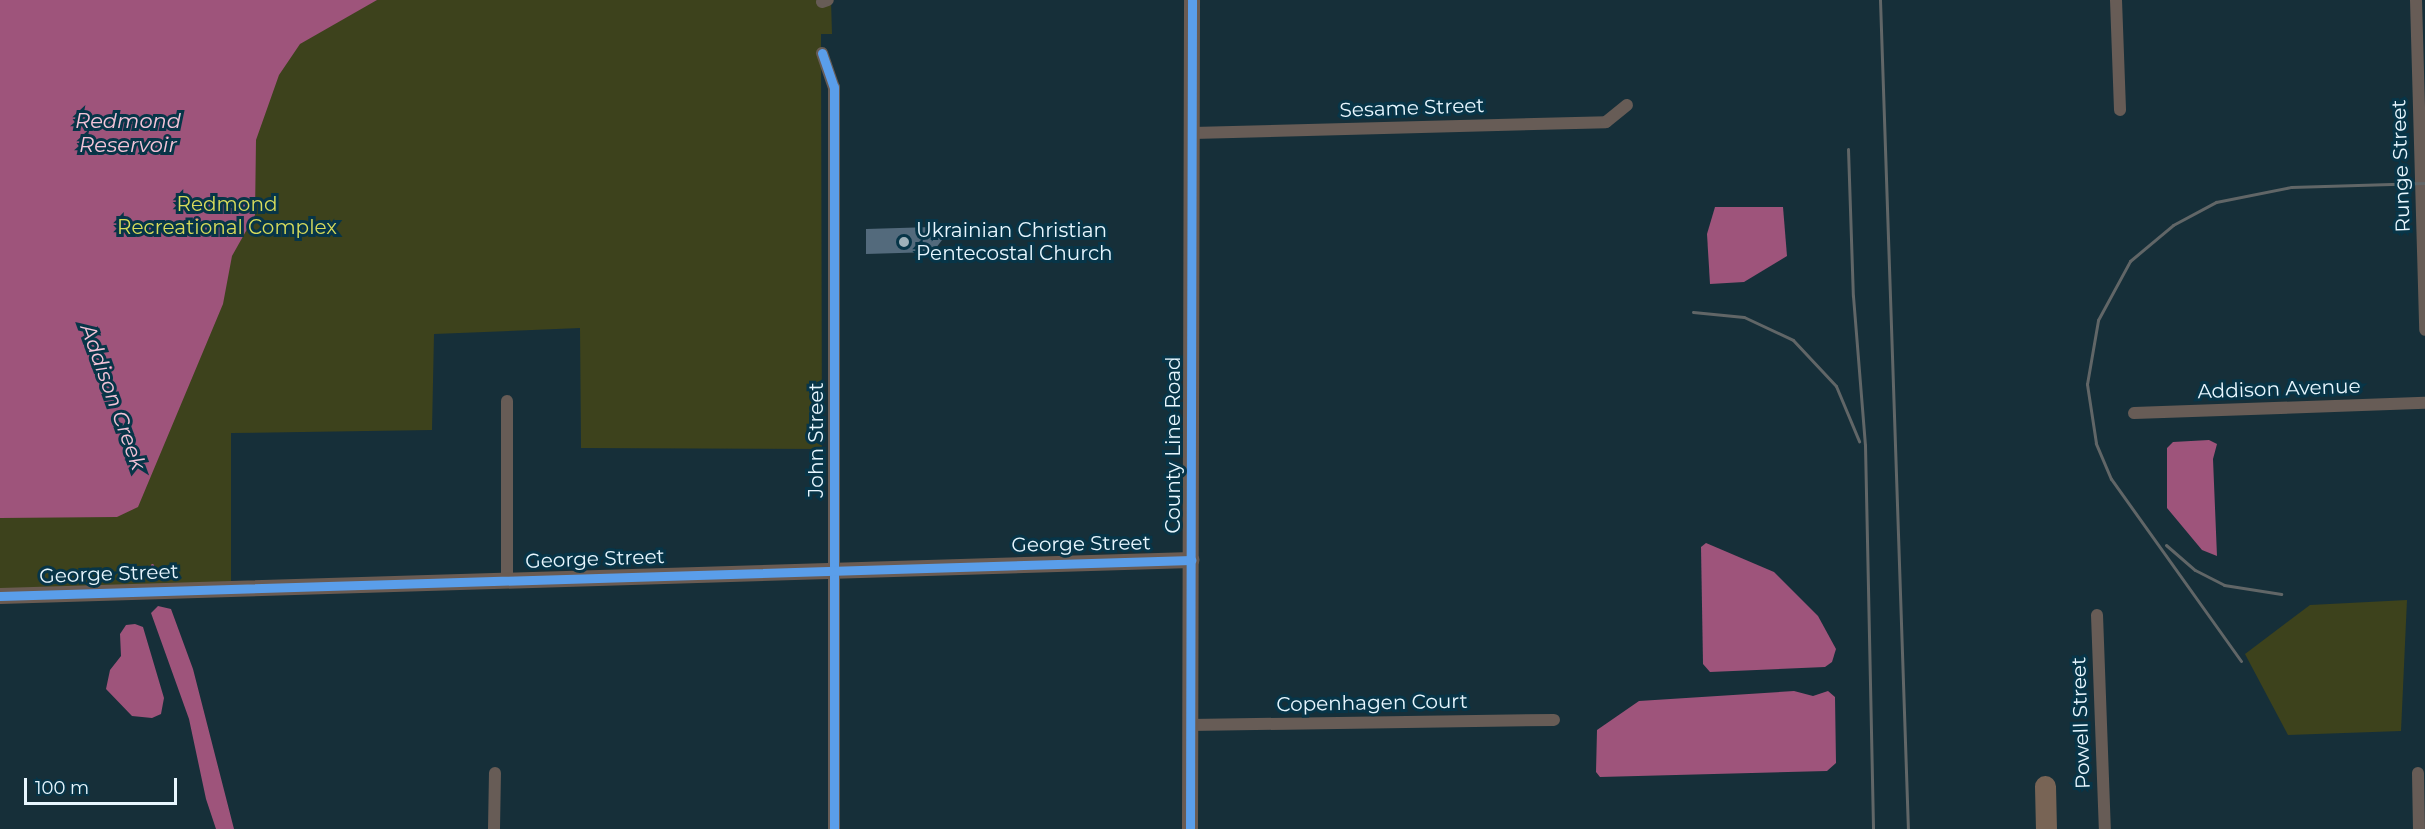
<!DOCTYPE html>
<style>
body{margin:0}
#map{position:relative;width:2425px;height:829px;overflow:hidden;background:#162f39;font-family:Montserrat,sans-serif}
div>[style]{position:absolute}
.green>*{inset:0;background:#3d421c}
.water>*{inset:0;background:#9e547b}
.stream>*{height:3px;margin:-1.5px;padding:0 1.5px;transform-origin:1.5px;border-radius:1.5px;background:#9e547b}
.building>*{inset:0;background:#536a7c}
.street>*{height:12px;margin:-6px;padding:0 6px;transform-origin:6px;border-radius:6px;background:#675c56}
.secondary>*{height:16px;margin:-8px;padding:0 8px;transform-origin:8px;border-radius:8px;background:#6a5b52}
.highway>*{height:21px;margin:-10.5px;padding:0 10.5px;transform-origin:10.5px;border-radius:10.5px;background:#786455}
.rail>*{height:3px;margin:-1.5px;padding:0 1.5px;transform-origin:1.5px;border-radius:1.5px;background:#616667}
.cycleway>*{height:9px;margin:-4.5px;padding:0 4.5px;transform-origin:4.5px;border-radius:4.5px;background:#5a9eea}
.dots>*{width:16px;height:16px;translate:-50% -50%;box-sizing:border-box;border:3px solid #073548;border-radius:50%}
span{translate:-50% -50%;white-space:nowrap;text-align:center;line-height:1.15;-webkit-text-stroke:6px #073548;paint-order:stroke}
.street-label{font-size:20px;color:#e8f7ff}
.park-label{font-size:20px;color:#d7db5b}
.poi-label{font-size:20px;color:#e8f7ff}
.left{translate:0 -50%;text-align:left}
.water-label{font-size:21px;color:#f4c4d8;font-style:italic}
.scale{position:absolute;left:24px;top:778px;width:153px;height:27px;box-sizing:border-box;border:3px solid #e8f7ff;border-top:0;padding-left:8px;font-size:18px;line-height:21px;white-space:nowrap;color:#e8f7ff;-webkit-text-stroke:4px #073548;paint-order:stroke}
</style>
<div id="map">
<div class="green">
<i style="clip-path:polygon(0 0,831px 0,832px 34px,821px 34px,822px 449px,581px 448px,580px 328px,434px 334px,432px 430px,231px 433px,231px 584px,0 590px)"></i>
<i style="clip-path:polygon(2407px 600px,2401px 731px,2288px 735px,2245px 654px,2310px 605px)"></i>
</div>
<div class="water">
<i style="clip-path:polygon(0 0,377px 0,300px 44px,279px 75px,256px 140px,255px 215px,232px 256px,223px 304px,138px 507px,117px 517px,0 518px)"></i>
<i style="clip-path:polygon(1715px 207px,1783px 207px,1787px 256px,1744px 282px,1710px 284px,1707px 234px)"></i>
<i style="clip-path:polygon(2209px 440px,2217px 444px,2213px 459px,2217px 556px,2202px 550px,2167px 508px,2167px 448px,2173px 442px)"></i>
<i style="clip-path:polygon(1706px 543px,1774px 572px,1818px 616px,1836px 649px,1832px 662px,1825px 667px,1710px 672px,1703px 664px,1701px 547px)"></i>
<i style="clip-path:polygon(158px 606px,171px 609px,193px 669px,234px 829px,216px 829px,206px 799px,189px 719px,151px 613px)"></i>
<i style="clip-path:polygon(135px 624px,143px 627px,164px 698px,161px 714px,152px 718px,132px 716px,106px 689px,110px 670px,121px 656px,120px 634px,126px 625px)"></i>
<i style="clip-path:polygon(1794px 691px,1813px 696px,1828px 691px,1835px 697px,1836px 763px,1827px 771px,1600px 777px,1596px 772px,1597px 730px,1639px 701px)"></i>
</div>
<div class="stream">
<i style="left:152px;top:565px;width:13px;rotate:72deg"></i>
</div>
<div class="building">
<i style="clip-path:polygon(932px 227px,942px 240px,933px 252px,866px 254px,866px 229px)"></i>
</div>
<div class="street">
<i style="left:2116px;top:0;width:110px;rotate:87.9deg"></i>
<i style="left:2416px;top:0;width:330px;rotate:88.4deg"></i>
<i style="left:822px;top:2px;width:6px;rotate:-18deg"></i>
<i style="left:822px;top:53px;width:36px;rotate:71deg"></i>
<i style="left:834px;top:87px;width:742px;rotate:90deg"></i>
<i style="left:1193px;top:133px;width:413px;rotate:-1.5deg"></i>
<i style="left:1606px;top:122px;width:27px;rotate:-39deg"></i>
<i style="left:2134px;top:413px;width:291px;rotate:-2deg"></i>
<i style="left:507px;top:580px;width:179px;rotate:-90deg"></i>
<i style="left:2097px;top:615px;width:214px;rotate:87.9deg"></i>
<i style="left:1190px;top:725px;width:364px;rotate:-0.8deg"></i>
<i style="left:2418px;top:773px;width:56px;rotate:89deg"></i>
<i style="left:494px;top:829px;width:56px;rotate:-89deg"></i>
</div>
<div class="secondary">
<i style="left:0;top:596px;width:1192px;rotate:-1.73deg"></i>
<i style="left:1190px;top:829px;width:829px;rotate:-89.86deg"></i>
</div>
<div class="highway">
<i style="left:2045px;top:786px;width:43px;rotate:88.7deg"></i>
</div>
<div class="rail">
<i style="left:1880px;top:0;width:829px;rotate:88.07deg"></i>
<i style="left:1848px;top:149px;width:147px;rotate:88.1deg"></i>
<i style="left:1853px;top:296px;width:149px;rotate:85.4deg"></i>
<i style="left:1865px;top:445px;width:384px;rotate:88.8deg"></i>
<i style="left:1693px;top:312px;width:51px;rotate:5.6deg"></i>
<i style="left:1744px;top:317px;width:54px;rotate:25.1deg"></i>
<i style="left:1793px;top:340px;width:63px;rotate:46.9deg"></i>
<i style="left:1836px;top:386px;width:60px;rotate:67.3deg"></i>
<i style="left:2166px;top:545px;width:38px;rotate:41deg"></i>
<i style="left:2195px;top:570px;width:33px;rotate:27deg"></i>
<i style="left:2224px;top:585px;width:58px;rotate:9deg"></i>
<i style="left:2241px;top:661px;width:224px;rotate:-125.5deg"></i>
<i style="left:2111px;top:479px;width:39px;rotate:-113deg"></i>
<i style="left:2096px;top:443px;width:60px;rotate:-98.7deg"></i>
<i style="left:2087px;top:384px;width:65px;rotate:-80.2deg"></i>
<i style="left:2098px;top:320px;width:67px;rotate:-61.5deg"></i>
<i style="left:2130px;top:261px;width:56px;rotate:-39.9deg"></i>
<i style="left:2173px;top:225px;width:49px;rotate:-28.1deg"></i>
<i style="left:2216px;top:202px;width:76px;rotate:-11.3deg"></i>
<i style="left:2291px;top:187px;width:134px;rotate:-1.7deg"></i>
</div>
<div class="cycleway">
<i style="left:822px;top:53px;width:36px;rotate:71deg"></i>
<i style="left:834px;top:87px;width:742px;rotate:90deg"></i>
<i style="left:0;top:596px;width:1192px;rotate:-1.73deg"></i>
<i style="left:1190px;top:829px;width:829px;rotate:-89.86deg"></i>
</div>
<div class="dots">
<i style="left:904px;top:242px;background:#9eb1ba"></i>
</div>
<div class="street-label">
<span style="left:1412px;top:108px;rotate:-2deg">Sesame Street</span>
<span style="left:2401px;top:166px;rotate:-92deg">Runge Street</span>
<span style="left:2279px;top:389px;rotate:-2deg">Addison Avenue</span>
<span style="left:816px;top:440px;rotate:-90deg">John Street</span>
<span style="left:1173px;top:445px;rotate:-90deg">County Line Road</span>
<span style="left:1081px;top:544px;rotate:-1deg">George Street</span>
<span style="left:595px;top:559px;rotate:-2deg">George Street</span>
<span style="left:109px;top:574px;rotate:-2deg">George Street</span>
<span style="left:1372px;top:703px;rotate:-1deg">Copenhagen Court</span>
<span style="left:2081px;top:723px;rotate:-92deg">Powell Street</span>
</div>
<div class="park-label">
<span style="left:227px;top:216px">Redmond<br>Recreational Complex</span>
</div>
<div class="poi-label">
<span class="left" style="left:916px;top:242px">Ukrainian Christian<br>Pentecostal Church</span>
</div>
<div class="water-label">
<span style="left:128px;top:133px">Redmond<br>Reservoir</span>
<span style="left:113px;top:397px;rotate:70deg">Addison Creek</span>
</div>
<div class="scale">100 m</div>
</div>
